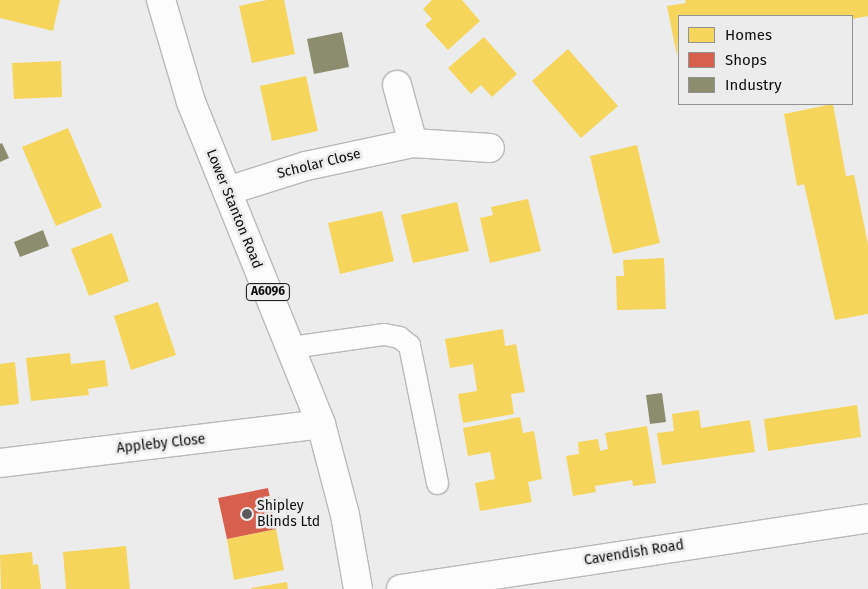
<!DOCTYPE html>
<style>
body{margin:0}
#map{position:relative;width:868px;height:589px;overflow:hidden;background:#ececed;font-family:"Fira Sans",sans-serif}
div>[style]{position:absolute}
.homes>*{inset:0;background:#f6d55c}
.shops>*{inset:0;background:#d6604d}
.industry>*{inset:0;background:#8c8c6e}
.roads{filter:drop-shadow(1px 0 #b9b9b9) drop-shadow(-1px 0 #b9b9b9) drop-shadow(0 1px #b9b9b9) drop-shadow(0 -1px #b9b9b9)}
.lane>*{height:21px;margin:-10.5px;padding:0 10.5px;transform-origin:10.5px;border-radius:10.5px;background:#fcfcfc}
.street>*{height:28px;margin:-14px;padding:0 14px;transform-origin:14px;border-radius:14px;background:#fcfcfc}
.secondary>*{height:28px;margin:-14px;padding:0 14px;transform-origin:14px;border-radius:14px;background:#fcfcfc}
.primary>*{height:28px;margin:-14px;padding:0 14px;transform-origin:14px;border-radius:14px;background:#fcfcfc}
.dots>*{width:14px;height:14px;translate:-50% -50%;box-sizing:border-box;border:2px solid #ececed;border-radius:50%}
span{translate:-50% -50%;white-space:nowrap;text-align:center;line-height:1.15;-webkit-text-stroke:5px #ececed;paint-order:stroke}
.shield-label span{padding:1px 4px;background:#ececed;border:1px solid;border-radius:4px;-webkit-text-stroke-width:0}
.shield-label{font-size:12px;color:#0d0d0e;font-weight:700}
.street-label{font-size:14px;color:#0d0d0e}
.poi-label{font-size:14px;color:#0d0d0e}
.left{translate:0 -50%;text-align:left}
.legend{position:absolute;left:678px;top:15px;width:175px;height:90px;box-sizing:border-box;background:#ececed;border:1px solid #939394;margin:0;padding:6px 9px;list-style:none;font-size:15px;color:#0d0d0e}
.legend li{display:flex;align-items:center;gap:10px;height:25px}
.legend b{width:25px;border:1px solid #939394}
</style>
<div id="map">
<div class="homes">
<i style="clip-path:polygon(0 0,60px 0,53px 31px,0 18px)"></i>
<i style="clip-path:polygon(267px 0,284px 0,295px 54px,252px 63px,239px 6px)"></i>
<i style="clip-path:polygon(432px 0,462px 0,480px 21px,448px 50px,425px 25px,432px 19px,423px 9px)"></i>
<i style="clip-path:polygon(685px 0,868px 0,868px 16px,852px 19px,679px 16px,677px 56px,667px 6px,686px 3px)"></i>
<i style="clip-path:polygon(484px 37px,517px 74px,492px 97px,481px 85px,471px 94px,448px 68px)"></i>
<i style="clip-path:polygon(568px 49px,618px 106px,581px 138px,532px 81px)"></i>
<i style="clip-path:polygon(61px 61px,62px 97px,14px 99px,12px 63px)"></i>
<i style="clip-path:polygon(306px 76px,318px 131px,272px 141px,260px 86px)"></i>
<i style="clip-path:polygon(833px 104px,846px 176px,854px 175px,868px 244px,868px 314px,835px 320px,804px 184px,797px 186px,784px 114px)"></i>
<i style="clip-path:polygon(68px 128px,102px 207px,56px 226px,22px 147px)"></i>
<i style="clip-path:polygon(637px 145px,660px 243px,613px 254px,590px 156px)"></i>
<i style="clip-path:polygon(528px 199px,541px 251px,490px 263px,480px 218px,493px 215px,491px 207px)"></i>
<i style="clip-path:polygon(457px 202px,469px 251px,413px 263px,401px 215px)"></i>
<i style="clip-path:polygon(382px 211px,394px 261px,340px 274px,328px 223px)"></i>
<i style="clip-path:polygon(112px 233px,129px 281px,89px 296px,71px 249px)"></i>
<i style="clip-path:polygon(664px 258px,666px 309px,617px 310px,616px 276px,624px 276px,623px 260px)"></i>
<i style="clip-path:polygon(158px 302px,176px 355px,131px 370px,114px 316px)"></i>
<i style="clip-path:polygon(503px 329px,505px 346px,516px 344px,525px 392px,511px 394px,514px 414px,463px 423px,458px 394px,477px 391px,473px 364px,450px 368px,445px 339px)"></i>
<i style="clip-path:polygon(70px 353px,71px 364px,105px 360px,108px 386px,88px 389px,89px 395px,31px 401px,26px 358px)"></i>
<i style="clip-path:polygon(15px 362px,19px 404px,0 406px,0 364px)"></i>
<i style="clip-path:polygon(857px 405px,861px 437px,768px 451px,764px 419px)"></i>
<i style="clip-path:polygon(699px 410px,701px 428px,750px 420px,755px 452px,662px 465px,657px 433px,674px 431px,672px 414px)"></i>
<i style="clip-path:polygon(520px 417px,523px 433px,534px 431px,542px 479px,528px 482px,532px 502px,480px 511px,475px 483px,495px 479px,490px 452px,468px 456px,463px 428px)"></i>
<i style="clip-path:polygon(647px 426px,656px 483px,633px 486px,632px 480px,595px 486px,596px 492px,573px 496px,566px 456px,579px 454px,578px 442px,598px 439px,600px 451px,608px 449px,605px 433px)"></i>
<i style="clip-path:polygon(276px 529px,284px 570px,234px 580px,227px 539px)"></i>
<i style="clip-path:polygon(126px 546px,130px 589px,66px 589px,63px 552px)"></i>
<i style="clip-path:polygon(32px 552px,33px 565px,38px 564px,41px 589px,1px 589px,0 555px)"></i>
<i style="clip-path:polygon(287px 582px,288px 589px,251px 589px,251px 588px)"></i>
</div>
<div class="shops">
<i style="clip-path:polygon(268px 488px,276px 529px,227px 539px,218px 498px)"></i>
</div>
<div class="industry">
<i style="clip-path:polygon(342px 32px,349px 67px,314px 74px,307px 39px)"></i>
<i style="clip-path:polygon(2px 143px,9px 158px,0 162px,0 144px)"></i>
<i style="clip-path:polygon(43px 230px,49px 246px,20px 257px,14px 242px)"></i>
<i style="clip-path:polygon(662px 393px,666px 422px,650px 424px,646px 395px)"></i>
</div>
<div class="roads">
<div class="lane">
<i style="left:291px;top:347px;width:94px;rotate:-8deg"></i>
<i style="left:384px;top:334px;width:15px;rotate:11deg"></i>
<i style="left:399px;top:337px;width:13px;rotate:39deg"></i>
<i style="left:409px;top:345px;width:141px;rotate:78.5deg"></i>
</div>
<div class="street">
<i style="left:397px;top:85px;width:60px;rotate:74.6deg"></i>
<i style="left:227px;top:191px;width:83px;rotate:-17.6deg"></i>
<i style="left:306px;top:166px;width:109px;rotate:-12.1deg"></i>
<i style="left:413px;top:143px;width:77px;rotate:3.7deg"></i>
<i style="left:0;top:463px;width:323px;rotate:-6.9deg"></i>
</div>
<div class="secondary">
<i style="left:401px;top:589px;width:472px;rotate:-8.6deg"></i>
</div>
<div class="primary">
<i style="left:161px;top:0;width:106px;rotate:73.6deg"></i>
<i style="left:191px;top:102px;width:347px;rotate:68deg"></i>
<i style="left:321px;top:424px;width:94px;rotate:75.2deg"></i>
<i style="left:345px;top:515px;width:75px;rotate:80deg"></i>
</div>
</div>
<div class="dots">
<i style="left:247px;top:514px;background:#5b5b5c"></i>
</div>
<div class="shield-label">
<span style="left:268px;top:292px">A6096</span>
</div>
<div class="street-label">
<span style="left:319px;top:164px;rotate:-14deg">Scholar Close</span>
<span style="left:234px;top:209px;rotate:68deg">Lower Stanton Road</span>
<span style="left:161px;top:444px;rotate:-6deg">Appleby Close</span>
<span style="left:634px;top:553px;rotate:-9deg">Cavendish Road</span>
</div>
<div class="poi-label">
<span class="left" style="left:257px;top:514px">Shipley<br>Blinds Ltd</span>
</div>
<ul class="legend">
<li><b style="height:14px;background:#f6d55c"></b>Homes</li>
<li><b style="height:14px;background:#d6604d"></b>Shops</li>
<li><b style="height:14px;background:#8c8c6e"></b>Industry</li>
</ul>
</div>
